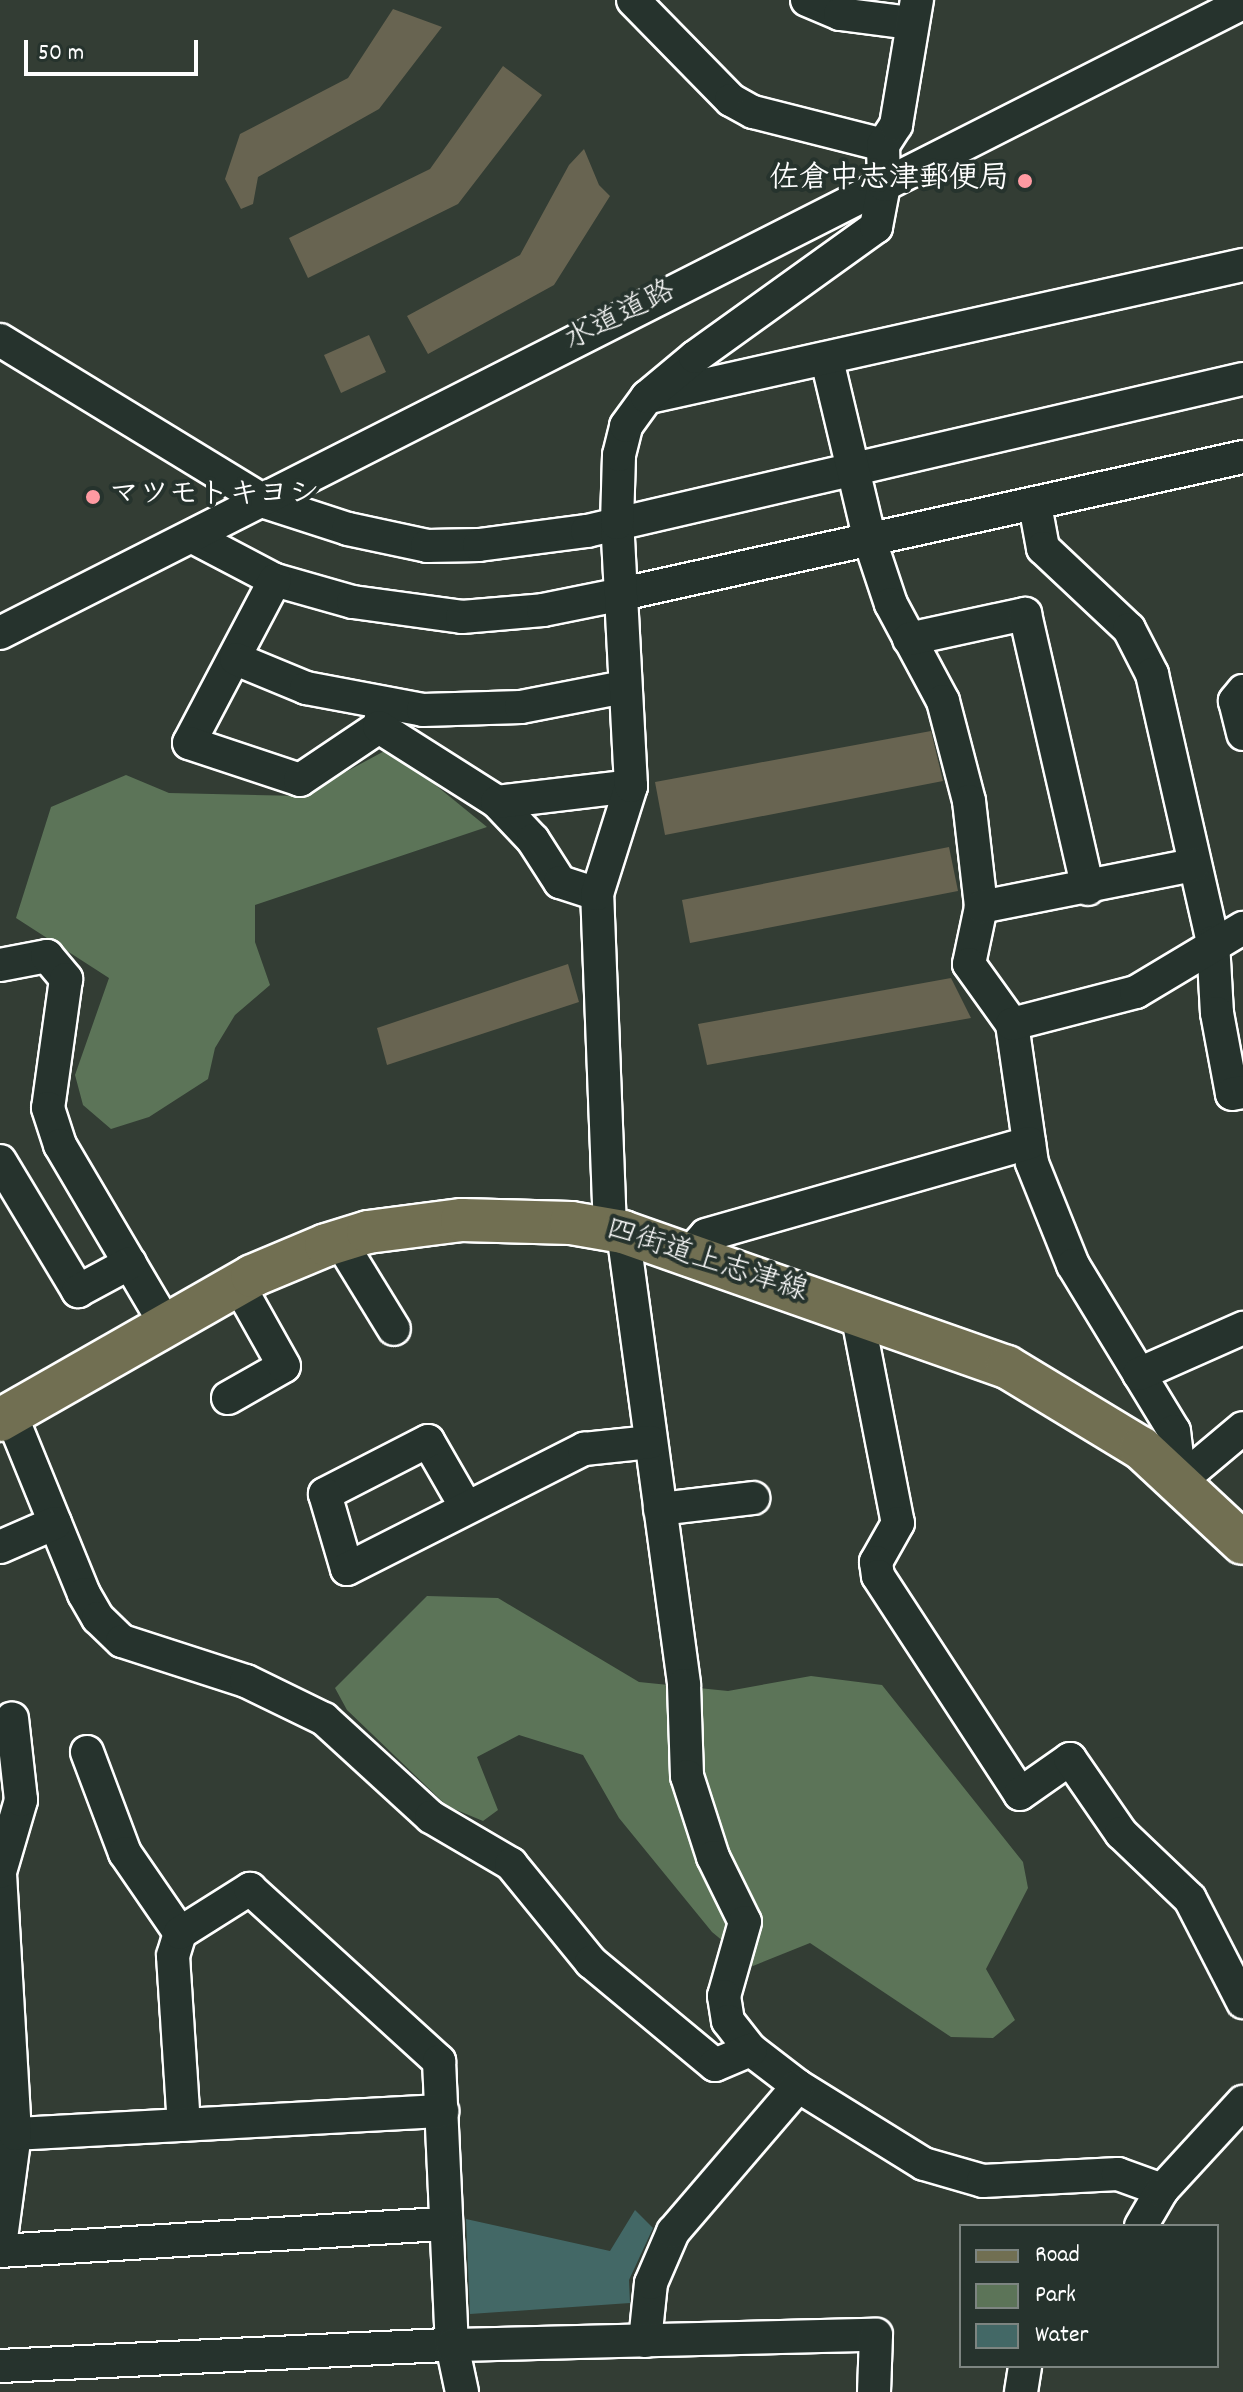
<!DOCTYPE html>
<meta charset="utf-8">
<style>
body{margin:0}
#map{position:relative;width:1243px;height:2392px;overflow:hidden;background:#333d34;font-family:Dekko,"Klee One",sans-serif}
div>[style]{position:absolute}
.green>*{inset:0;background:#5c7458}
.water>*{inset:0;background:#436866}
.building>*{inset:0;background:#686451}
.roads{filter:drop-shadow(2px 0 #fff) drop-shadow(-2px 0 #fff) drop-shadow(0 2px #fff) drop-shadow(0 -2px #fff)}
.minor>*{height:32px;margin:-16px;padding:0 16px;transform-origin:16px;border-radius:16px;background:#26332d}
.major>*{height:42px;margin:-21px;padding:0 21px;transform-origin:21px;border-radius:21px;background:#716f52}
.dots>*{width:22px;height:22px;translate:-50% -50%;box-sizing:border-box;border:4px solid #26332d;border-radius:50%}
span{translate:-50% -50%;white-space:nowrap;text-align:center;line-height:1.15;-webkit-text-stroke:8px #26332d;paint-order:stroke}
.poi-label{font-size:30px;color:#fff;font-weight:700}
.right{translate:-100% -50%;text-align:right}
.left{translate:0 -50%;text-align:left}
.street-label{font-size:30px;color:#fff}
.legend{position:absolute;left:959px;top:2224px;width:260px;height:144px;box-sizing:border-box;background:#26332d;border:2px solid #7d8581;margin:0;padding:10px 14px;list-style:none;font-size:24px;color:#fff}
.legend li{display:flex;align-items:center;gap:16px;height:40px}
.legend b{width:40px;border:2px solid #7d8581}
.scale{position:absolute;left:24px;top:40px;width:174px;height:36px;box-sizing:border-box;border:4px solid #fff;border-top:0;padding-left:10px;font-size:24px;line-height:28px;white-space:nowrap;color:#fff;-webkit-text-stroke:6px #26332d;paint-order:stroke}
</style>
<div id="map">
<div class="green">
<i style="clip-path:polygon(390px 748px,487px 827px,255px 905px,255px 942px,270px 985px,235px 1015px,215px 1048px,208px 1079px,149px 1117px,111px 1129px,83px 1105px,75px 1075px,109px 978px,16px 918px,51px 807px,126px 775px,169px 793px,301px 796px)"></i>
<i style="clip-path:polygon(427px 1596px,498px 1598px,639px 1682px,728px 1691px,811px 1676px,882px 1685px,1023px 1862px,1028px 1888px,986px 1969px,1015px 2020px,993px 2038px,951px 2037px,810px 1943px,753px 1966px,712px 1932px,619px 1818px,583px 1755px,519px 1735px,477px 1757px,498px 1810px,483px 1821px,447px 1806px,347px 1710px,335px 1688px)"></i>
</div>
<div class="water">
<i style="clip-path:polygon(635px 2210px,653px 2228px,629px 2280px,630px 2303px,470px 2314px,466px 2219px,610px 2251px)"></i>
</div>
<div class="building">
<i style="clip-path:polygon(393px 9px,442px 27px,379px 109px,258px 177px,253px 204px,241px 209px,225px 179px,240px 134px,348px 78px)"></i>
<i style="clip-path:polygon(503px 66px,542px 95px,458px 204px,308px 278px,289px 238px,430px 169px)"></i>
<i style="clip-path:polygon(584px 149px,599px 185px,610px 196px,554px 285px,428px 354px,407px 316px,520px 255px,569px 165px)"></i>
<i style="clip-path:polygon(369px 335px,386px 372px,341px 393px,324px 355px)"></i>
<i style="clip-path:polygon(931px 731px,943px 781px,665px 835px,655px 782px)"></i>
<i style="clip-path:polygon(949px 847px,958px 891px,690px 943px,682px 900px)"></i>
<i style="clip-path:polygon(568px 964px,579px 1002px,387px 1065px,377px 1028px)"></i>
<i style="clip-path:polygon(951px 978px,971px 1018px,707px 1065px,698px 1024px)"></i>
</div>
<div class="roads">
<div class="minor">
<i style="left:633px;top:0;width:140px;rotate:45.6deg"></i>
<i style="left:731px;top:100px;width:25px;rotate:29deg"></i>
<i style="left:753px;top:112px;width:134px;rotate:14.2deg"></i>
<i style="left:807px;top:0;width:36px;rotate:23deg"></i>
<i style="left:840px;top:14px;width:72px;rotate:7.2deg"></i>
<i style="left:0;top:340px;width:311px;rotate:31.4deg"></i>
<i style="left:265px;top:502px;width:87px;rotate:18deg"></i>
<i style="left:348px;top:529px;width:81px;rotate:12.1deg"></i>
<i style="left:427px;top:546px;width:52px;rotate:-1.1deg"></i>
<i style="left:479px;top:545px;width:109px;rotate:-7.4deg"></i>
<i style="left:587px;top:531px;width:673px;rotate:-13.05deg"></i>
<i style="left:827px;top:360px;width:186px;rotate:76.6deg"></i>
<i style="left:870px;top:541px;width:66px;rotate:71.6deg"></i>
<i style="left:891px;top:604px;width:110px;rotate:61.8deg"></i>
<i style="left:943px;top:701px;width:103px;rotate:75.4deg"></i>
<i style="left:969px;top:801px;width:107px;rotate:83.5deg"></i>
<i style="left:981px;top:907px;width:58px;rotate:101.9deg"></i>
<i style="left:969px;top:964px;width:74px;rotate:54.4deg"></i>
<i style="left:1012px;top:1024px;width:140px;rotate:81.8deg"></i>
<i style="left:1032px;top:1163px;width:110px;rotate:68.1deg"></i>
<i style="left:1073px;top:1265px;width:194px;rotate:58.7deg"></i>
<i style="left:1174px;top:1431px;width:50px;rotate:83.2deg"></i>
<i style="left:650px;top:397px;width:608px;rotate:-12.55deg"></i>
<i style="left:1035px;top:505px;width:44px;rotate:79.5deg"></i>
<i style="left:1043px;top:548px;width:118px;rotate:43.3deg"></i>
<i style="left:1129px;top:629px;width:51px;rotate:62.9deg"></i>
<i style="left:1152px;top:674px;width:275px;rotate:77.2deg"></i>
<i style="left:1213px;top:942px;width:71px;rotate:86.8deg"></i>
<i style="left:1217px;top:1013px;width:82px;rotate:79.5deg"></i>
<i style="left:1232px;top:1094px;width:11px;rotate:-10deg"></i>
<i style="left:195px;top:538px;width:90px;rotate:27.7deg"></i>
<i style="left:275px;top:580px;width:81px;rotate:15.8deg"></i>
<i style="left:353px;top:602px;width:110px;rotate:7.8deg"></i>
<i style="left:462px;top:617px;width:81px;rotate:-4.9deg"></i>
<i style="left:543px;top:610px;width:81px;rotate:-11.4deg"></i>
<i style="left:622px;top:594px;width:636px;rotate:-12.44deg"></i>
<i style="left:275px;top:580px;width:184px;rotate:117.8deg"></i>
<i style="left:189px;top:743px;width:117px;rotate:18.4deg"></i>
<i style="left:300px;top:780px;width:95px;rotate:-33.9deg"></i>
<i style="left:379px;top:727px;width:24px;rotate:-78deg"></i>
<i style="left:0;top:633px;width:1394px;rotate:-26.88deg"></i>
<i style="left:909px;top:639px;width:119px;rotate:-12.2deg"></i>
<i style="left:1025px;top:614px;width:282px;rotate:77.1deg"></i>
<i style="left:236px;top:659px;width:76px;rotate:22.5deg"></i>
<i style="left:306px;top:688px;width:119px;rotate:10.6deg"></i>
<i style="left:423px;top:710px;width:98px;rotate:-1.8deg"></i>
<i style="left:521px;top:707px;width:105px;rotate:-11deg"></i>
<i style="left:1243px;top:691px;width:13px;rotate:129deg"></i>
<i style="left:1235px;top:701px;width:34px;rotate:76deg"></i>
<i style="left:379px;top:727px;width:140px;rotate:32.4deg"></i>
<i style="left:497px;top:802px;width:52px;rotate:46.5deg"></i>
<i style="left:533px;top:840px;width:50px;rotate:57.3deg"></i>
<i style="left:560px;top:882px;width:39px;rotate:18deg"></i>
<i style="left:497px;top:802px;width:135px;rotate:-6.8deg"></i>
<i style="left:981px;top:907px;width:217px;rotate:-11.2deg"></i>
<i style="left:0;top:965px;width:48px;rotate:-10.8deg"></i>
<i style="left:47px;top:956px;width:30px;rotate:50deg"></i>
<i style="left:66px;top:979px;width:130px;rotate:97.9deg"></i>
<i style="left:48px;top:1108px;width:39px;rotate:72deg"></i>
<i style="left:60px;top:1145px;width:209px;rotate:59.5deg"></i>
<i style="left:1012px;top:1024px;width:128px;rotate:-14.5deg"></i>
<i style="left:1136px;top:992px;width:125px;rotate:-30.9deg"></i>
<i style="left:0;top:1161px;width:152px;rotate:59deg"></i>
<i style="left:78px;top:1291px;width:59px;rotate:-28.3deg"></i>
<i style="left:610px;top:1229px;width:335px;rotate:-92.2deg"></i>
<i style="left:597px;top:894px;width:113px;rotate:-72.5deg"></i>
<i style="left:631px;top:786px;width:263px;rotate:-93deg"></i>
<i style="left:617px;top:523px;width:68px;rotate:-88.3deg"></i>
<i style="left:619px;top:455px;width:30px;rotate:-76deg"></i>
<i style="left:626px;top:426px;width:36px;rotate:-54deg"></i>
<i style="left:647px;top:397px;width:62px;rotate:-39.8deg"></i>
<i style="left:695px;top:357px;width:223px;rotate:-35.7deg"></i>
<i style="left:876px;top:227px;width:43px;rotate:-79.2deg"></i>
<i style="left:884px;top:185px;width:40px;rotate:-91.4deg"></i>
<i style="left:883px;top:145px;width:24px;rotate:-57deg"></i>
<i style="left:896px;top:125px;width:127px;rotate:-80.5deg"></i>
<i style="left:623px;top:1232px;width:457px;rotate:82.3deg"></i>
<i style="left:684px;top:1685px;width:91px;rotate:88.1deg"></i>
<i style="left:687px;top:1776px;width:85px;rotate:72.2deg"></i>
<i style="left:713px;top:1857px;width:72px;rotate:63.8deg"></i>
<i style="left:745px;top:1922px;width:77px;rotate:105.8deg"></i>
<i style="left:724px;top:1996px;width:25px;rotate:81deg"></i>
<i style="left:728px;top:2021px;width:37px;rotate:52deg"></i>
<i style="left:751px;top:2050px;width:59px;rotate:37.5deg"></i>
<i style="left:798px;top:2086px;width:148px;rotate:31.8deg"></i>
<i style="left:924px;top:2164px;width:61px;rotate:16.1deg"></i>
<i style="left:983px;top:2181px;width:135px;rotate:-3deg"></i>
<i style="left:1118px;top:2174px;width:47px;rotate:20deg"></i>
<i style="left:340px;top:1241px;width:103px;rotate:58.5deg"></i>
<i style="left:689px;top:1254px;width:25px;rotate:-48deg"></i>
<i style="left:706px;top:1235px;width:336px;rotate:-15.9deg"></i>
<i style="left:857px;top:1313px;width:214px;rotate:79deg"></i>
<i style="left:898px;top:1523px;width:45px;rotate:119.4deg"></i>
<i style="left:876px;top:1562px;width:14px;rotate:82deg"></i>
<i style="left:878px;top:1576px;width:260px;rotate:56.9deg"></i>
<i style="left:1020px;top:1794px;width:61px;rotate:-35deg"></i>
<i style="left:1070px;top:1759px;width:90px;rotate:55.4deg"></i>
<i style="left:1121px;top:1833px;width:95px;rotate:43.7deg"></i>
<i style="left:1190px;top:1899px;width:116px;rotate:62.8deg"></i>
<i style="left:1139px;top:1374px;width:114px;rotate:-23.9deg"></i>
<i style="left:228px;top:1398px;width:64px;rotate:-29.7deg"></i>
<i style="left:284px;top:1366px;width:94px;rotate:-119.3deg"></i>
<i style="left:11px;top:1415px;width:193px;rotate:67.8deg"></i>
<i style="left:84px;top:1594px;width:28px;rotate:60deg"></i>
<i style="left:98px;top:1618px;width:33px;rotate:44deg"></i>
<i style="left:122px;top:1641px;width:130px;rotate:17.9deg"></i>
<i style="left:246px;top:1681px;width:87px;rotate:26deg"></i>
<i style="left:324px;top:1719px;width:145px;rotate:42.5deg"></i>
<i style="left:431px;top:1817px;width:93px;rotate:30.4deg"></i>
<i style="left:511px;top:1864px;width:127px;rotate:50.8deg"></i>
<i style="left:591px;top:1962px;width:161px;rotate:39.7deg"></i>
<i style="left:715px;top:2065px;width:39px;rotate:-23deg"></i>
<i style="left:1180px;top:1481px;width:82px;rotate:-40.1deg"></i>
<i style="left:466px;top:1507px;width:76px;rotate:-119.9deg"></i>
<i style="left:428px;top:1441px;width:116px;rotate:152.8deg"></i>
<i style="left:325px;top:1494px;width:78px;rotate:73.7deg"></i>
<i style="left:347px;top:1569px;width:266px;rotate:-26.9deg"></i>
<i style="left:584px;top:1449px;width:67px;rotate:-6deg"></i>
<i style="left:660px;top:1509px;width:94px;rotate:-6.7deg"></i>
<i style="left:0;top:1547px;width:60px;rotate:-23.6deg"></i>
<i style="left:87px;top:1752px;width:108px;rotate:69.4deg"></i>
<i style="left:125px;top:1853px;width:97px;rotate:55.5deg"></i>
<i style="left:180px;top:1933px;width:24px;rotate:107deg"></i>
<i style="left:173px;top:1956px;width:169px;rotate:86.3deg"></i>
<i style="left:180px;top:1933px;width:83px;rotate:-32.2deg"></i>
<i style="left:250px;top:1889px;width:256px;rotate:42.3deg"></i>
<i style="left:439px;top:2061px;width:284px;rotate:87.4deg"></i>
<i style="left:452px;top:2345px;width:48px;rotate:78deg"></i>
<i style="left:15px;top:2134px;width:428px;rotate:-3.1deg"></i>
<i style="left:1141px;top:2226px;width:42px;rotate:-59.7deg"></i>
<i style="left:1162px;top:2190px;width:120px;rotate:-47.4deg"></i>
<i style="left:0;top:2246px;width:113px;rotate:-82.4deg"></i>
<i style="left:15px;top:2134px;width:262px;rotate:-93.3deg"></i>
<i style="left:0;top:1872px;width:75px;rotate:-73.7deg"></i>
<i style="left:21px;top:1800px;width:82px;rotate:-96.3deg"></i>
<i style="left:0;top:2251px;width:446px;rotate:-3.5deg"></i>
<i style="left:645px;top:2341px;width:58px;rotate:-84.1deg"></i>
<i style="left:651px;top:2283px;width:56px;rotate:-66.7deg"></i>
<i style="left:673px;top:2232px;width:192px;rotate:-49.4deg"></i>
<i style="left:0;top:2366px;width:452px;rotate:-2.7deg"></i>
<i style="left:452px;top:2345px;width:424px;rotate:-1.4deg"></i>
<i style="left:876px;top:2335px;width:57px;rotate:92deg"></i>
<i style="left:1021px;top:2392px;width:26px;rotate:-81deg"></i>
</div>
<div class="major">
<i style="left:0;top:1420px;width:290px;rotate:-29.7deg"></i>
<i style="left:252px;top:1276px;width:80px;rotate:-22.7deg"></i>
<i style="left:326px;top:1245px;width:44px;rotate:-17.2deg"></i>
<i style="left:368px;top:1232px;width:95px;rotate:-7.3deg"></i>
<i style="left:462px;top:1220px;width:109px;rotate:1.6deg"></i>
<i style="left:571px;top:1223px;width:53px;rotate:9.8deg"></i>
<i style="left:623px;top:1232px;width:407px;rotate:19.4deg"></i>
<i style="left:1007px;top:1367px;width:157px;rotate:31.2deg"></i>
<i style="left:1141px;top:1448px;width:139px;rotate:43deg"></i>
</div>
</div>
<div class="dots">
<i style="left:1025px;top:181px;background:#ff9aa2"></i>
<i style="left:93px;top:497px;background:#ff9aa2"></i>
</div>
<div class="poi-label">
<span class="right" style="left:1009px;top:181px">佐倉中志津郵便局</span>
<span class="left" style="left:109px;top:497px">マツモトキヨシ</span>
</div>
<div class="street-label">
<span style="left:621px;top:318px;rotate:-27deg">水道道路</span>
<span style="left:706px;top:1263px;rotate:18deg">四街道上志津線</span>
</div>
<ul class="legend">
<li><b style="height:10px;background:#716f52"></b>Road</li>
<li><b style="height:22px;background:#5c7458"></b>Park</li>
<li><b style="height:22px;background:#436866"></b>Water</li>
</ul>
<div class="scale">50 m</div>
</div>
